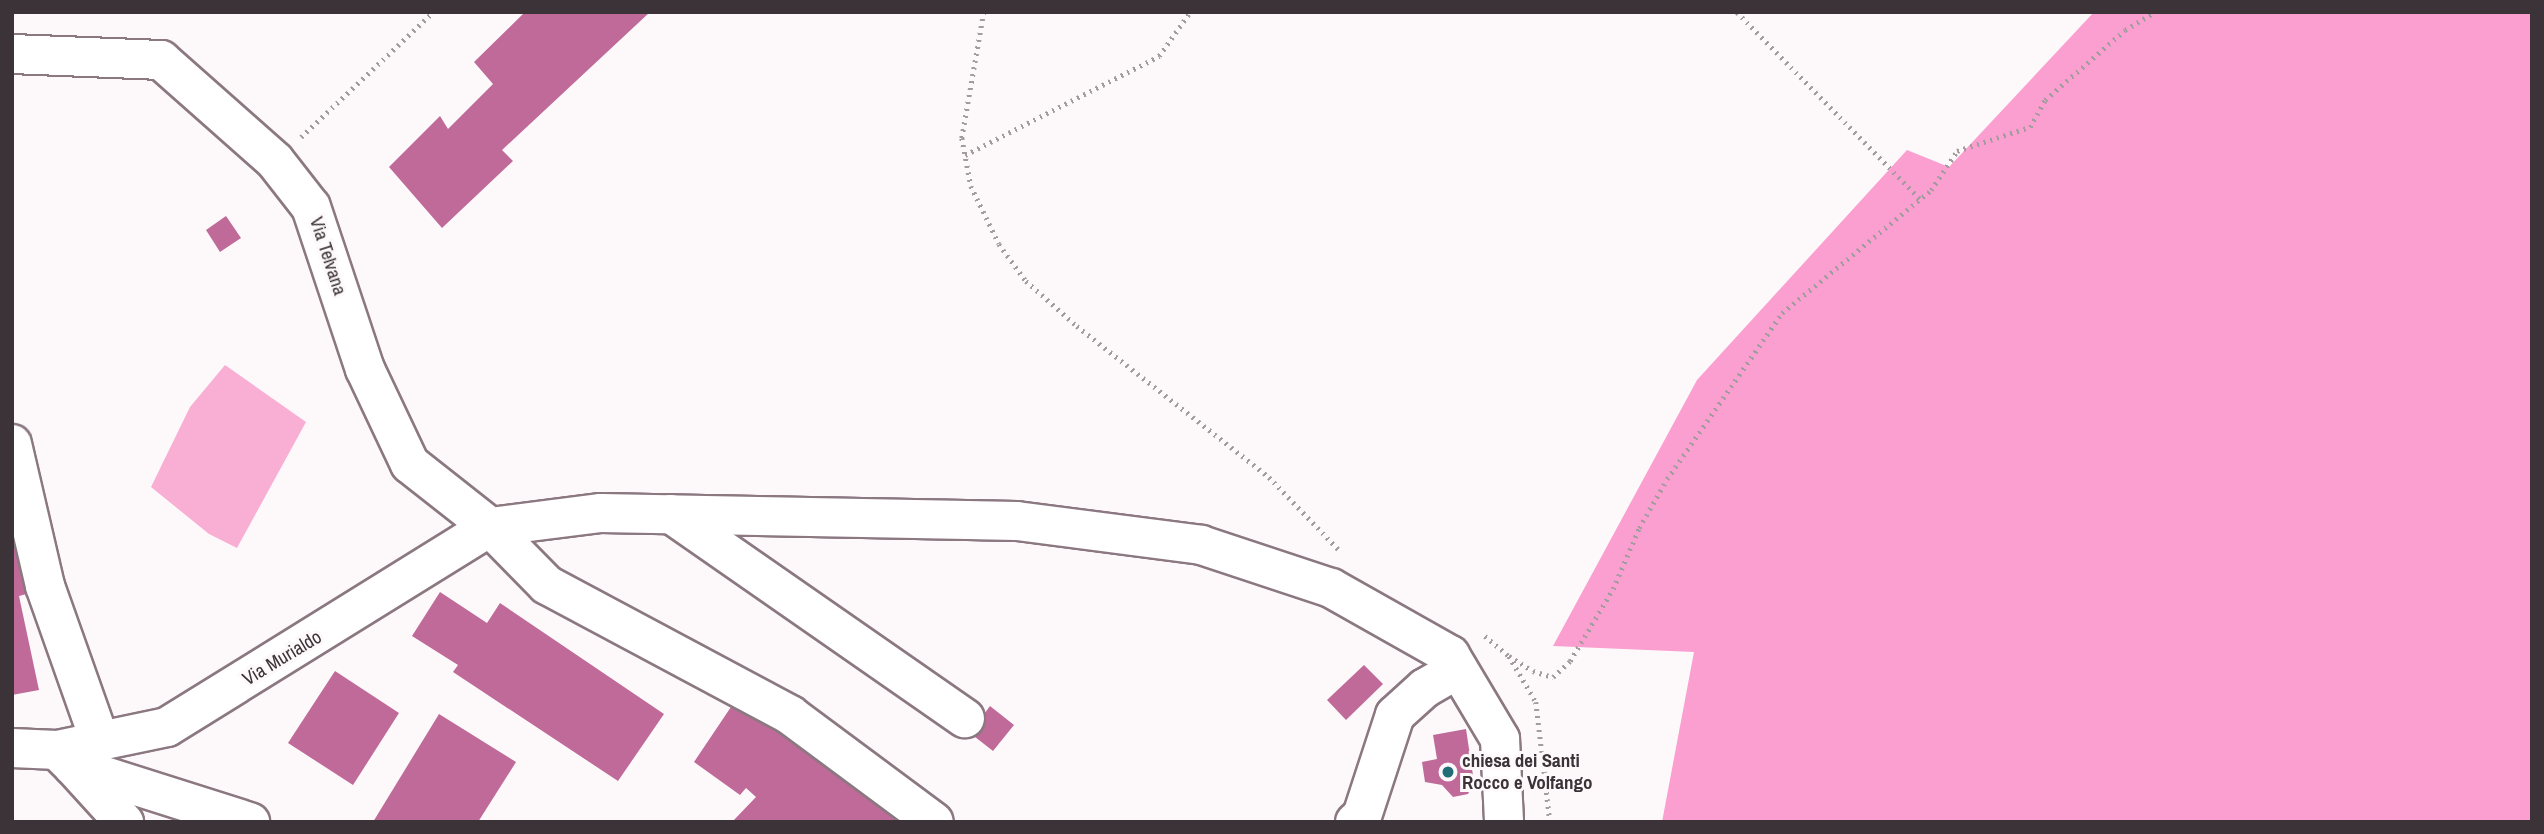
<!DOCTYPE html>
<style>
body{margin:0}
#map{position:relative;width:2544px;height:834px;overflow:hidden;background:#fdf9fb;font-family:"Archivo Narrow",sans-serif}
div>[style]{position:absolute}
.green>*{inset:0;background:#f9aed4}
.forest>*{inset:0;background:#fa9fcf}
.building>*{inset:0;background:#bf6a98}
.path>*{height:4.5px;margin-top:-2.25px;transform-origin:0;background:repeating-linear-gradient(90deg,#a29c9f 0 2px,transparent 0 7px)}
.roads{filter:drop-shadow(2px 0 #8b7881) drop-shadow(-2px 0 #8b7881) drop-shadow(0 2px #8b7881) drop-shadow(0 -2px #8b7881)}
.minor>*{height:38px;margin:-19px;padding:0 19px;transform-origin:19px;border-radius:19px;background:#fff}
.dots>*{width:19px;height:19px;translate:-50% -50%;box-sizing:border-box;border:4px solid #fdf9fb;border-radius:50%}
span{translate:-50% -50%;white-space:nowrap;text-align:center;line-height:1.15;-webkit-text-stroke:6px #fdf9fb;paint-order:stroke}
.street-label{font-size:19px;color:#3b3337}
.poi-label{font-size:19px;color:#3b3337;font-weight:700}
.left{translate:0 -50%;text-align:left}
.frame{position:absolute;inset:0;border:14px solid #3b3337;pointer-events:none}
</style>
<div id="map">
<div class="green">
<i style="clip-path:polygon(225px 365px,306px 422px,237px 548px,209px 534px,151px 487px,190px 407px)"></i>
</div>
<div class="forest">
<i style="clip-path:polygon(2094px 12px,2532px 12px,2532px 822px,1662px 822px,1694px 652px,1553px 646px,1697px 380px,1907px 150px,1949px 167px)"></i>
</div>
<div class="building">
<i style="clip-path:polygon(525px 12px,650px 12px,502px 150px,513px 161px,442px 228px,389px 167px,440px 116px,448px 129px,493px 84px,474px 62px)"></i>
<i style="clip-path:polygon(226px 216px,241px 238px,220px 252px,206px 230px)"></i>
<i style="clip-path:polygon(12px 514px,30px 593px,19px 596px,39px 690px,12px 695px)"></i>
<i style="clip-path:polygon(440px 592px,487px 623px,500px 603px,664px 714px,618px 781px,453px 672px,458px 665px,412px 636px)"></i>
<i style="clip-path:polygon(1364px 665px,1383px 684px,1346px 720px,1327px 700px)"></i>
<i style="clip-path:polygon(335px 671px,399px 713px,353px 785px,288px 743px)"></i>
<i style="clip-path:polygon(735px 701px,795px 740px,902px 822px,732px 822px,756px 797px,746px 788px,740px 795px,694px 762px)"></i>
<i style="clip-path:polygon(990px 706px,1014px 725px,993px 751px,970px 733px)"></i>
<i style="clip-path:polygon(439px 714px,516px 762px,478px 822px,373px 822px)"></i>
<i style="clip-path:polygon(1466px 729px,1474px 782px,1468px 794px,1453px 797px,1442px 785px,1425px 782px,1422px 762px,1437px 759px,1433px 735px)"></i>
</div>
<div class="path">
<i style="left:984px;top:12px;width:128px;rotate:99.9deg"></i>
<i style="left:962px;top:138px;width:49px;rotate:79.4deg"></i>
<i style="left:971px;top:186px;width:64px;rotate:64.2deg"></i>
<i style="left:999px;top:244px;width:46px;rotate:53.9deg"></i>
<i style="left:1026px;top:281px;width:68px;rotate:41.4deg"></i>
<i style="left:1077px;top:326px;width:244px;rotate:38.2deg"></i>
<i style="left:1269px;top:477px;width:101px;rotate:46.2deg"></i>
<i style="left:1737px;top:12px;width:262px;rotate:45.6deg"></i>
<i style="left:301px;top:137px;width:182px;rotate:-43.4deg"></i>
<i style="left:965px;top:155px;width:218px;rotate:-27deg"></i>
<i style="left:1159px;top:56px;width:54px;rotate:-54.8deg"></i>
<i style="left:1485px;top:636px;width:31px;rotate:40deg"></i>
<i style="left:1509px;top:656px;width:53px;rotate:59.6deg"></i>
<i style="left:1536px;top:702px;width:121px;rotate:83.3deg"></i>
<i style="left:1509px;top:656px;width:28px;rotate:32deg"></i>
<i style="left:1533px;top:671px;width:21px;rotate:17deg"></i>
<i style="left:1553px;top:677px;width:23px;rotate:-43deg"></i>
<i style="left:1570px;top:661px;width:84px;rotate:-59.2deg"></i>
<i style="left:1613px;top:589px;width:66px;rotate:-66.9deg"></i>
<i style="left:1639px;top:528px;width:56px;rotate:-60.3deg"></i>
<i style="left:1667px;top:479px;width:202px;rotate:-55.3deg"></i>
<i style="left:1782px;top:313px;width:193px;rotate:-39.5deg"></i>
<i style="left:1931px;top:190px;width:47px;rotate:-56.3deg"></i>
<i style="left:1957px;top:151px;width:77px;rotate:-18.2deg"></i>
<i style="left:2030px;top:127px;width:31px;rotate:-61deg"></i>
<i style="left:2045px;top:100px;width:106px;rotate:-41.2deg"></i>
<i style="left:2125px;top:30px;width:35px;rotate:-31deg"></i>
</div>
<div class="roads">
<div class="minor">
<i style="left:12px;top:54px;width:149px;rotate:2.3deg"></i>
<i style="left:161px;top:60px;width:152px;rotate:41.5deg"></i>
<i style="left:275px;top:161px;width:58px;rotate:52deg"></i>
<i style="left:311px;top:207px;width:171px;rotate:71.6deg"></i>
<i style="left:365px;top:369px;width:105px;rotate:64.7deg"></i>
<i style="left:410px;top:464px;width:102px;rotate:38.2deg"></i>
<i style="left:490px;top:527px;width:81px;rotate:45.5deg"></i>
<i style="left:547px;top:585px;width:276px;rotate:28.1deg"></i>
<i style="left:790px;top:715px;width:179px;rotate:36.6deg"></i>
<i style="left:12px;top:444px;width:146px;rotate:76.9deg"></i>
<i style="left:45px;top:586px;width:164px;rotate:70.5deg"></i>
<i style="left:671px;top:514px;width:358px;rotate:34.8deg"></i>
<i style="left:12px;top:748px;width:45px;rotate:2.5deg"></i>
<i style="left:57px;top:750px;width:112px;rotate:-11.8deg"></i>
<i style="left:167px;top:727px;width:380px;rotate:-31.8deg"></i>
<i style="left:490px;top:527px;width:112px;rotate:-7.2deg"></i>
<i style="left:601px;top:513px;width:416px;rotate:1.1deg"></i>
<i style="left:1017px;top:521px;width:186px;rotate:7.4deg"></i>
<i style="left:1201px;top:545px;width:137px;rotate:18.3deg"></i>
<i style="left:1331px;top:588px;width:137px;rotate:29.4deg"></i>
<i style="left:1450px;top:655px;width:98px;rotate:59.2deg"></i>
<i style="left:1500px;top:739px;width:83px;rotate:87.2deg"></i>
<i style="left:57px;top:750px;width:23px;rotate:45deg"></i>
<i style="left:73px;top:766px;width:186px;rotate:17.6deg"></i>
<i style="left:73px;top:766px;width:76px;rotate:47.7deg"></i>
<i style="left:1355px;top:822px;width:9px;rotate:-41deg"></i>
<i style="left:1362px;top:816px;width:106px;rotate:-71.9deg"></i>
<i style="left:1395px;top:715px;width:40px;rotate:-42deg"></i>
<i style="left:1425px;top:688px;width:38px;rotate:-30deg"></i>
</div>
</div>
<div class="dots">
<i style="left:1448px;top:772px;background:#236d76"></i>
</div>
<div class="street-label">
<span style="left:328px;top:256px;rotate:72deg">Via Telvana</span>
<span style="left:282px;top:658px;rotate:-31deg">Via Murialdo</span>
</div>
<div class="poi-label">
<span class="left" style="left:1462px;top:772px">chiesa dei Santi<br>Rocco e Volfango</span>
</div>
<div class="frame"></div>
</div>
